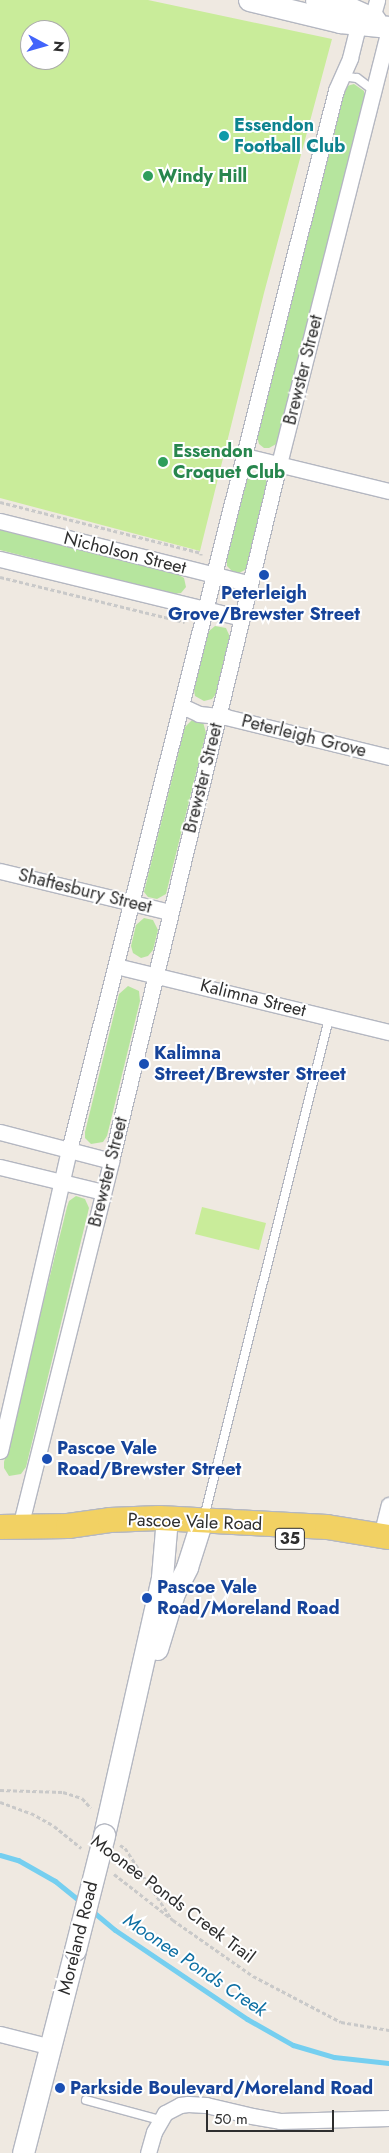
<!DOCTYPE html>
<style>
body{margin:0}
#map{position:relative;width:389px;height:2153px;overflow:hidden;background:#efe9e1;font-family:Jost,sans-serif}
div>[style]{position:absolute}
.green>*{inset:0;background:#b6e59e}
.pitch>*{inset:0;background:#c9ec9a}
.stream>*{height:5px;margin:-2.5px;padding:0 2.5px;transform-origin:2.5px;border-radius:2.5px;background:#75cff0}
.path>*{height:3px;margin-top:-1.5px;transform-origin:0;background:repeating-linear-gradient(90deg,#c9c9c9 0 4px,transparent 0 6.5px)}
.roads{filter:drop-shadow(1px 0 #b4b7c1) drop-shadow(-1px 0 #b4b7c1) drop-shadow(0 1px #b4b7c1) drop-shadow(0 -1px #b4b7c1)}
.lane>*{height:8px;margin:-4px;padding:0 4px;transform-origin:4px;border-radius:4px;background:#fff}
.street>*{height:15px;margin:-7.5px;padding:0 7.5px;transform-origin:7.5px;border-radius:7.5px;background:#fff}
.secondary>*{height:21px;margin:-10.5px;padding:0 10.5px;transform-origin:10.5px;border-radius:10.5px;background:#fff}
.primary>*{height:24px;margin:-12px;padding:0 12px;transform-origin:12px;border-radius:12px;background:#f2d163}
.bridges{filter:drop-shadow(1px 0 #b4b7c1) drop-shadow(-1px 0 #b4b7c1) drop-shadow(0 1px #b4b7c1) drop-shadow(0 -1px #b4b7c1)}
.secondary-bridge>*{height:21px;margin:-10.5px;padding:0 10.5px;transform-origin:10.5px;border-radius:10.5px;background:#fff}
.dots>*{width:14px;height:14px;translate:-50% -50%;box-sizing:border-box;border:2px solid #fff;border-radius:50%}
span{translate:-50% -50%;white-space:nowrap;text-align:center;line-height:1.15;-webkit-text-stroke:4px #fff;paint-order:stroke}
.shield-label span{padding:1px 4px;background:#fff;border:1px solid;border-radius:4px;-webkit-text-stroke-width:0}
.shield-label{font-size:16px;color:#2e2e2e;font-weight:700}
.culture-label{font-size:18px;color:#0d838f;font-weight:700}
.left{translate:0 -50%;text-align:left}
.leisure-label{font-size:18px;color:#27864d;font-weight:700}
.street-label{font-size:18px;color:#2e2e2e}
.transit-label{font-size:18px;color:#164399;font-weight:700}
.water-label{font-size:19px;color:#0d6fa3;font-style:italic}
.north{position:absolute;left:20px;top:20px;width:50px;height:50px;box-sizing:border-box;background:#fff;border:1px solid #ababab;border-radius:50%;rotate:96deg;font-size:14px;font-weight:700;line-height:20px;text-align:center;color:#2e2e2e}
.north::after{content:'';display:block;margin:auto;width:18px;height:22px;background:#4264fb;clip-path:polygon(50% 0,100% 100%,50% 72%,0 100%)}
.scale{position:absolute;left:206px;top:2110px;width:128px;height:22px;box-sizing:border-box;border:2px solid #2e2e2e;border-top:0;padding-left:6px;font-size:15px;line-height:18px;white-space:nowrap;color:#2e2e2e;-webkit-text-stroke:4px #fff;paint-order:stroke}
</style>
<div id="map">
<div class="green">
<i style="clip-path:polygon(354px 84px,364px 91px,364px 98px,278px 443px,269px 448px,264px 448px,259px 444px,257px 436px,343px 91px,347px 86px)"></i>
<i style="clip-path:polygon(254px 474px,263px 476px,268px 483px,247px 569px,239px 573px,234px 573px,227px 566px,227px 560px,247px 480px)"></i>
<i style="clip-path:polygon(0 530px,179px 575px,184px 578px,186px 587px,181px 593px,174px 594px,0 550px)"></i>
<i style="clip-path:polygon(215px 626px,226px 628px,230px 637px,216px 694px,212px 699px,204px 701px,195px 696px,194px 690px,206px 638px,208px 632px)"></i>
<i style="clip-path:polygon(192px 720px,203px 722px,206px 733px,166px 894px,157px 899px,148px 897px,144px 892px,185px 727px)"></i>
<i style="clip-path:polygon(144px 918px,153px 920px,158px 930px,153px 950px,148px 956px,141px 958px,133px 953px,131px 946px,136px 925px)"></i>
<i style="clip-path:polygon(128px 986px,139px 991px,140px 1001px,107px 1136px,103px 1142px,91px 1144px,85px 1138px,85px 1132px,119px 994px)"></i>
<i style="clip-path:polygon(76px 1196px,85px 1199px,89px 1208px,26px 1467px,21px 1474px,9px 1476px,4px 1468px,4px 1462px,67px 1207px,69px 1201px)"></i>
</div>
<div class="pitch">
<i style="clip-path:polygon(evenodd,0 0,148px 0,332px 39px,264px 293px,200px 551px,0 498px,0 0,30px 30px,60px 30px,60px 60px,30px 60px,30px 30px)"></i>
<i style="clip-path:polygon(202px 1207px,266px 1223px,259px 1250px,195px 1234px)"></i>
</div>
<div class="stream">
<i style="left:0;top:1855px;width:19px;rotate:16deg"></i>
<i style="left:18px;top:1860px;width:43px;rotate:29.6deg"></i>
<i style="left:55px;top:1881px;width:35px;rotate:39deg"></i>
<i style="left:91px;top:1910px;width:31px;rotate:40deg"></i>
<i style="left:115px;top:1930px;width:159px;rotate:34deg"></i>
<i style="left:247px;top:2019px;width:53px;rotate:29.5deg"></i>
<i style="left:293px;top:2045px;width:43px;rotate:16.3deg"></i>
<i style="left:334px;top:2057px;width:55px;rotate:6.2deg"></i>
</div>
<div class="path">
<i style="left:0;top:502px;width:207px;rotate:14.2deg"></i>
<i style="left:201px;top:553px;width:2px;rotate:90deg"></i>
<i style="left:0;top:577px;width:190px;rotate:13.7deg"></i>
<i style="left:0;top:1790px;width:63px;rotate:1.8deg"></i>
<i style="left:63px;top:1792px;width:20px;rotate:18deg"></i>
<i style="left:82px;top:1798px;width:13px;rotate:48deg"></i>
<i style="left:0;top:1802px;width:33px;rotate:20deg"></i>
<i style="left:31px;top:1813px;width:26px;rotate:29deg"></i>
<i style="left:54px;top:1826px;width:35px;rotate:39deg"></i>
<i style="left:120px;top:1845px;width:6px;rotate:31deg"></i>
<i style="left:125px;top:1848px;width:84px;rotate:56.7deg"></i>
<i style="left:114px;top:1874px;width:75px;rotate:37.9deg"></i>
<i style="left:173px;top:1920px;width:98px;rotate:35deg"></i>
<i style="left:253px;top:1976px;width:99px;rotate:27.6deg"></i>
<i style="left:341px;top:2022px;width:49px;rotate:9.5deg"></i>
</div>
<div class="roads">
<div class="lane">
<i style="left:342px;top:76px;width:15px;rotate:8deg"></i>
<i style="left:357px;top:78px;width:21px;rotate:37deg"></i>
<i style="left:204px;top:1518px;width:515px;rotate:-75.96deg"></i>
<i style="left:86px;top:2100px;width:77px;rotate:15.1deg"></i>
</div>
<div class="street">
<i style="left:372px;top:18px;width:19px;rotate:-74deg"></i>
<i style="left:245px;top:456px;width:148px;rotate:13.7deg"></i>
<i style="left:0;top:521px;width:258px;rotate:14.1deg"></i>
<i style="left:0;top:559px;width:249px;rotate:13.7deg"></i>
<i style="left:182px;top:706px;width:19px;rotate:25deg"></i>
<i style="left:199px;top:714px;width:27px;rotate:6deg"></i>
<i style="left:226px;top:717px;width:168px;rotate:13.8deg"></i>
<i style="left:0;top:871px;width:175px;rotate:13.6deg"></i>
<i style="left:116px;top:966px;width:281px;rotate:13.6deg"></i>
<i style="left:0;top:1132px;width:115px;rotate:14.6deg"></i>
<i style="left:0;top:1167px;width:106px;rotate:13.6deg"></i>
<i style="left:0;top:1451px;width:309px;rotate:-77.1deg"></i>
<i style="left:69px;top:1150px;width:1093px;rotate:-75.86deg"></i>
<i style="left:336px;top:90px;width:35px;rotate:-66deg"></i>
<i style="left:350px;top:58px;width:34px;rotate:-76deg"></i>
<i style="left:20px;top:1527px;width:377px;rotate:-76deg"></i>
<i style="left:111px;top:1161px;width:717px;rotate:-76.45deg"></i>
<i style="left:279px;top:464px;width:448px;rotate:-75.8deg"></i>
<i style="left:381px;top:1536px;width:32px;rotate:-76deg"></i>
<i style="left:0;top:2034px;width:53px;rotate:14.3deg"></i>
<i style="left:148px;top:2153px;width:22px;rotate:-74deg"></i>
<i style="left:154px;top:2132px;width:22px;rotate:-60deg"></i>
<i style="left:165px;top:2113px;width:17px;rotate:-28deg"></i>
<i style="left:180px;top:2105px;width:8px;rotate:-7deg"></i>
<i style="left:188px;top:2104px;width:18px;rotate:3deg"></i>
<i style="left:206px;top:2105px;width:47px;rotate:13.4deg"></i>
<i style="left:252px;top:2116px;width:28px;rotate:10deg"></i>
<i style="left:280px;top:2121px;width:109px;rotate:-1.6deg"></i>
</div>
<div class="secondary">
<i style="left:249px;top:0;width:94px;rotate:13.6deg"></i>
<i style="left:340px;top:22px;width:49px;rotate:5.8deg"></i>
<i style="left:316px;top:0;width:35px;rotate:13deg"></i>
<i style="left:350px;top:8px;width:27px;rotate:24deg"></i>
<i style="left:157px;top:1649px;width:59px;rotate:-73.1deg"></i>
<i style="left:174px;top:1593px;width:29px;rotate:-63deg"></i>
<i style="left:187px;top:1567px;width:49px;rotate:-72.3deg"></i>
<i style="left:104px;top:1835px;width:264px;rotate:-77.3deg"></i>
<i style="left:162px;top:1577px;width:59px;rotate:-85.2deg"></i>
<i style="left:23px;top:2153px;width:210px;rotate:-75.6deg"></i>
</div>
<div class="primary">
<i style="left:0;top:1527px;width:68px;rotate:-0.8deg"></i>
<i style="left:68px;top:1526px;width:42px;rotate:-8.1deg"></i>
<i style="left:110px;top:1520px;width:49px;rotate:-2.3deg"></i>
<i style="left:159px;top:1518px;width:168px;rotate:3.1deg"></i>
<i style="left:327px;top:1527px;width:63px;rotate:9.2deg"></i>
</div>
</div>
<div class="bridges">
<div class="secondary-bridge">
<i style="left:75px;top:1950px;width:119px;rotate:-75.8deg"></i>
</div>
</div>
<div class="dots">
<i style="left:224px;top:136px;background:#0f9aa8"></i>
<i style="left:148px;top:176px;background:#2e9e5b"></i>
<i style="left:163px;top:462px;background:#2e9e5b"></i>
<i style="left:264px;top:575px;background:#1a4fb4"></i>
<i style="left:144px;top:1064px;background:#1a4fb4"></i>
<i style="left:47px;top:1459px;background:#1a4fb4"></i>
<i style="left:147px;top:1598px;background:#1a4fb4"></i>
<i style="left:60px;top:2088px;background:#1a4fb4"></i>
</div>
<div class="shield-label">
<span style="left:290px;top:1539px">35</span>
</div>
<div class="culture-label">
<span class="left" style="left:234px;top:136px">Essendon<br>Football Club</span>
</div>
<div class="leisure-label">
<span class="left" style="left:158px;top:176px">Windy Hill</span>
<span class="left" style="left:173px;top:462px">Essendon<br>Croquet Club</span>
</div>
<div class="street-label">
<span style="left:303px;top:370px;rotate:-76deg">Brewster Street</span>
<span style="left:125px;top:553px;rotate:14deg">Nicholson Street</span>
<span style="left:304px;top:736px;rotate:14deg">Peterleigh Grove</span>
<span style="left:203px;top:778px;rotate:-76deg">Brewster Street</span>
<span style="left:85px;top:891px;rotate:14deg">Shaftesbury Street</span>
<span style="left:253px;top:998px;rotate:14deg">Kalimna Street</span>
<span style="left:108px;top:1172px;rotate:-76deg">Brewster Street</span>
<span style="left:195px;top:1522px;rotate:2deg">Pascoe Vale Road</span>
<span style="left:173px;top:1899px;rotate:37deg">Moonee Ponds Creek Trail</span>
<span style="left:78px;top:1938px;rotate:-76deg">Moreland Road</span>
</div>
<div class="transit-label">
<span style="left:264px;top:604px">Peterleigh<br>Grove/Brewster Street</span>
<span class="left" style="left:154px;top:1064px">Kalimna<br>Street/Brewster Street</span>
<span class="left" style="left:57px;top:1459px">Pascoe Vale<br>Road/Brewster Street</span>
<span class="left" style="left:157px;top:1598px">Pascoe Vale<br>Road/Moreland Road</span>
<span class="left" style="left:70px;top:2088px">Parkside Boulevard/Moreland Road</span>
</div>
<div class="water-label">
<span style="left:195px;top:1965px;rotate:34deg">Moonee Ponds Creek</span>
</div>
<div class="north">N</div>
<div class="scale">50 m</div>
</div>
